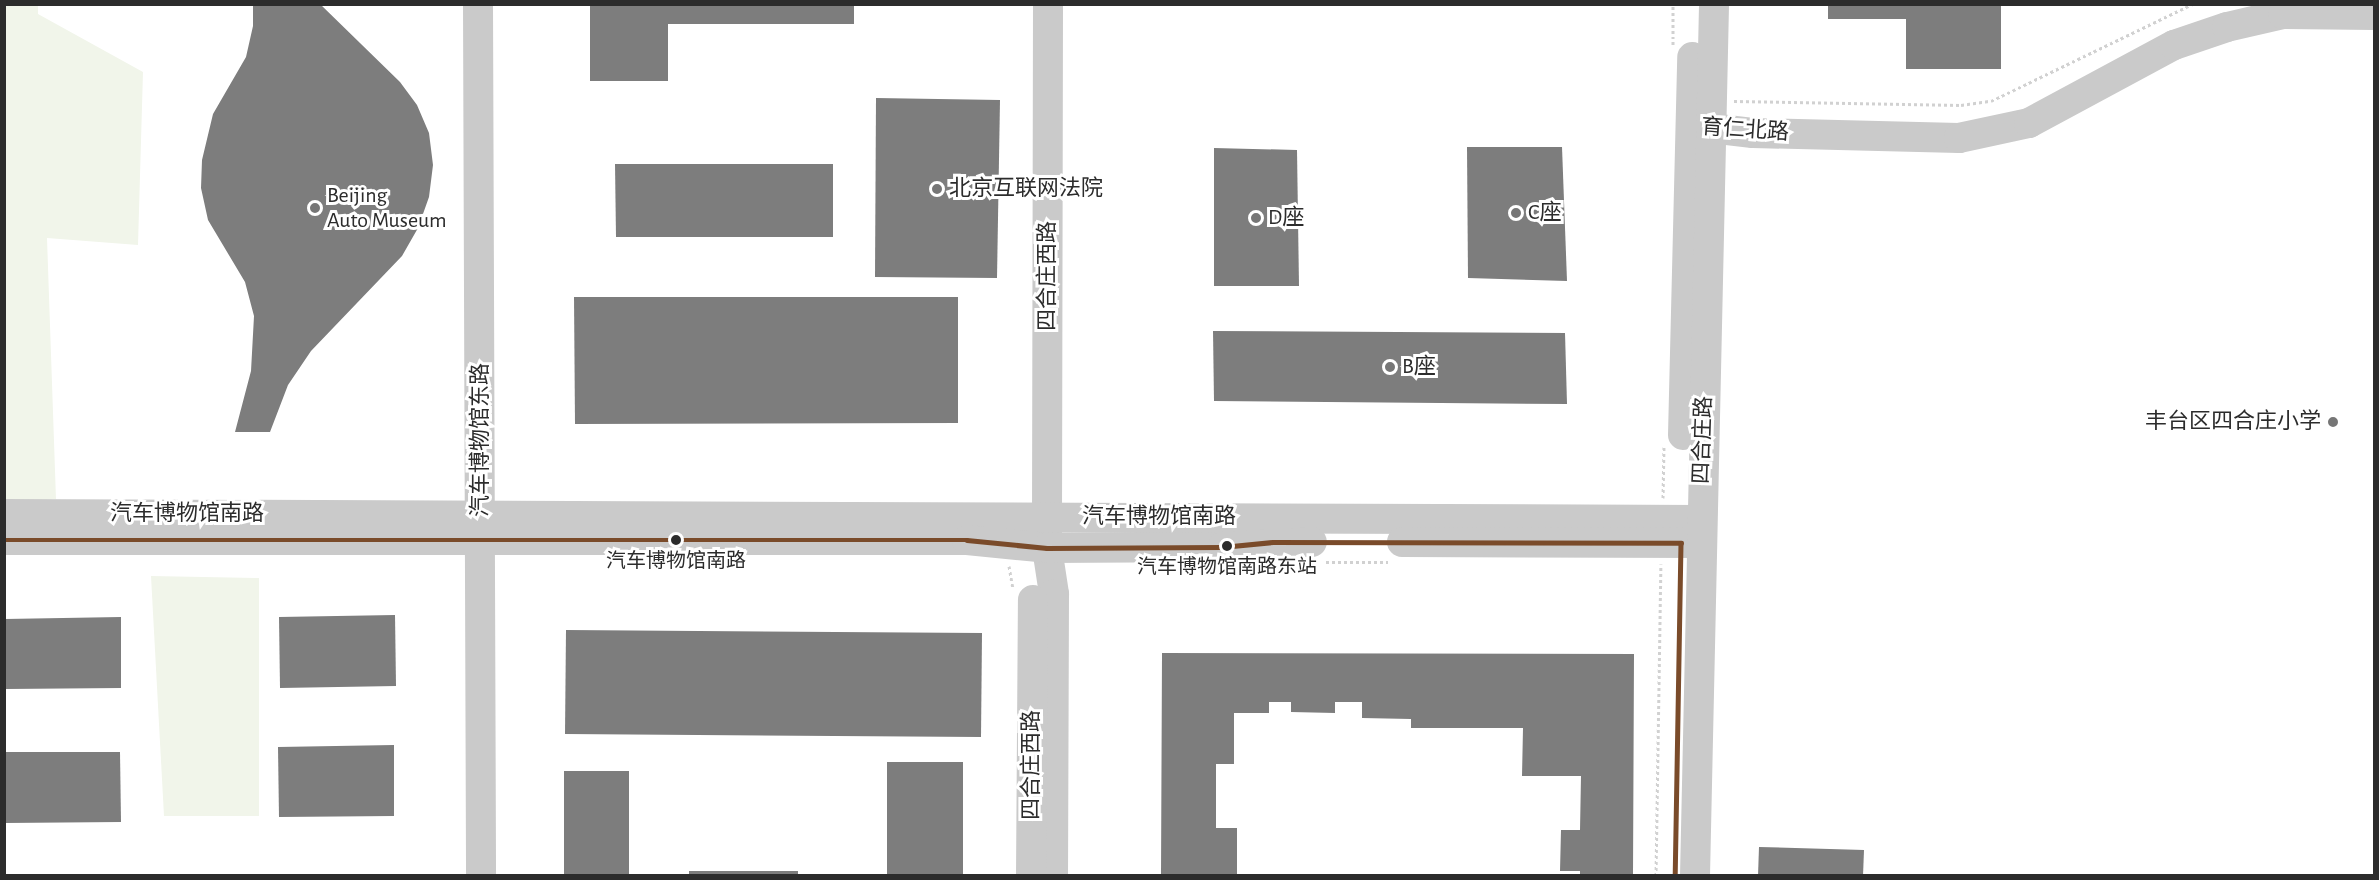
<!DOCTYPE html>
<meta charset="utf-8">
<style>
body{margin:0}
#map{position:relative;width:2379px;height:880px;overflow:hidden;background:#fff;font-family:"Alegreya Sans","Noto Sans SC",sans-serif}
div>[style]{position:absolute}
.green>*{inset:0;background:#f1f5ea}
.building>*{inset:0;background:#7d7d7d}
.path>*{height:3px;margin-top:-1.5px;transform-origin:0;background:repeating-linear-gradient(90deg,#d1d1d1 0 3px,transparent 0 6px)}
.secondary>*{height:30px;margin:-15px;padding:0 15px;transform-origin:15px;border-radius:15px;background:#cacaca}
.bus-1>*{height:4.5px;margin:-2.25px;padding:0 2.25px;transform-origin:2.25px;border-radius:2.25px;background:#7a4b2a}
.dots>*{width:16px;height:16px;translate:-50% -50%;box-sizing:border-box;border:3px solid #fff;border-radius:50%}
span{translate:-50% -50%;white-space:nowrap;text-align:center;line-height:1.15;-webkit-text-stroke:6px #fff;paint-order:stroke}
.bus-label{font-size:20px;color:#2c2c2c}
.street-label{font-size:22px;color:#2c2c2c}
.poi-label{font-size:22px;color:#2c2c2c}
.left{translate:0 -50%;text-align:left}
.right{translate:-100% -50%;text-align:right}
.frame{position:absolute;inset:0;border:6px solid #2c2c2c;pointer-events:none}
</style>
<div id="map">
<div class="green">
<i style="clip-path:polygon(5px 5px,38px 5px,38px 14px,143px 72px,138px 245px,47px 238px,56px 499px,5px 504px)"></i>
<i style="clip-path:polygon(151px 576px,259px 578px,259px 816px,164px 816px)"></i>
</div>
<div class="building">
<i style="clip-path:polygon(253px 4px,320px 4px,400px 82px,417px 105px,429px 133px,433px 165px,429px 197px,418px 228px,402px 256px,311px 351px,288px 385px,270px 432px,235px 432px,251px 371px,254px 316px,245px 282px,208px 220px,201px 188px,202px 160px,213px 114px,246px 57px,253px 26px)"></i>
<i style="clip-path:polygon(590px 4px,854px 4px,854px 24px,668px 24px,668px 81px,590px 81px)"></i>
<i style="clip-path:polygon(1828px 4px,2001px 4px,2001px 69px,1906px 69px,1906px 19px,1828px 19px)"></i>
<i style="clip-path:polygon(876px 98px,1000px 100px,997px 278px,875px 277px)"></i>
<i style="clip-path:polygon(1467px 147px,1562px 147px,1567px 281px,1468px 278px)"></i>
<i style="clip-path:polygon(1214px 148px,1297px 150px,1299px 286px,1214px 286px)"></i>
<i style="clip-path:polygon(615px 164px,833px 164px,833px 237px,616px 237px)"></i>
<i style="clip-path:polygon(574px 297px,958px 297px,958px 423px,575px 424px)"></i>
<i style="clip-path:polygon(1213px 331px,1565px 333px,1567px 404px,1214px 401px)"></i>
<i style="clip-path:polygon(395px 615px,396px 686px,280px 688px,279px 617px)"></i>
<i style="clip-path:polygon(121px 617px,121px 688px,6px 689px,5px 619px)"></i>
<i style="clip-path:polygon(566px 630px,982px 633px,981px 737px,565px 734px)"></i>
<i style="clip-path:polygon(1162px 653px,1634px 654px,1633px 876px,1580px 876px,1580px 871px,1560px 871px,1561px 830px,1580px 830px,1581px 776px,1522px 776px,1523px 728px,1411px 728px,1411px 719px,1362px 718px,1362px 702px,1335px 702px,1335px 713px,1291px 712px,1291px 702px,1269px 702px,1269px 713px,1234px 713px,1234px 764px,1216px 764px,1216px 828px,1237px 828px,1237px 876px,1161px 876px)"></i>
<i style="clip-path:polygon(394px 745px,394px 816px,279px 817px,278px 747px)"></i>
<i style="clip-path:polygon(5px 752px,120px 752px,121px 822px,5px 823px)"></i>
<i style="clip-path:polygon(887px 762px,963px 762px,963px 876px,887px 876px)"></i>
<i style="clip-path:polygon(564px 771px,629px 771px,629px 876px,564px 876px)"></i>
<i style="clip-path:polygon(1759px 847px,1864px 850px,1863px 876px,1758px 876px)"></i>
<i style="clip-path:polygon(689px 871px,798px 871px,798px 876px,689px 876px)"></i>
</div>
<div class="path">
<i style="left:1673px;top:45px;width:41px;rotate:-90deg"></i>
<i style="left:1734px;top:101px;width:227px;rotate:1deg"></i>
<i style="left:1961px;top:105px;width:30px;rotate:-8deg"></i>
<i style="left:1991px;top:101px;width:224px;rotate:-25.7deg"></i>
<i style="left:1663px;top:498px;width:51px;rotate:-88.9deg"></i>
<i style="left:1326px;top:562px;width:62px"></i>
<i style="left:1009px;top:566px;width:23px;rotate:80deg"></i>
<i style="left:1656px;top:876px;width:312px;rotate:-89.1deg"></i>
</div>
<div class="secondary">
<i style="left:478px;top:4px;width:872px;rotate:89.8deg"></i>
<i style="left:1048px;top:4px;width:544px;rotate:90.11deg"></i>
<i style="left:1047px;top:548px;width:47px;rotate:81.3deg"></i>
<i style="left:1054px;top:594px;width:282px;rotate:90.2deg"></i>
<i style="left:1693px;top:126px;width:60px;rotate:6.7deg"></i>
<i style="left:1753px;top:133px;width:206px;rotate:1.4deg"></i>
<i style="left:1959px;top:138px;width:72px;rotate:-12.1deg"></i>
<i style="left:2029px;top:123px;width:165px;rotate:-28.3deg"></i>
<i style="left:2174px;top:45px;width:56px;rotate:-18.8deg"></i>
<i style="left:2227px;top:27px;width:57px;rotate:-13.1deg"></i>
<i style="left:2283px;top:14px;width:91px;rotate:0.6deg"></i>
<i style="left:1683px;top:435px;width:378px;rotate:-88.6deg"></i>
<i style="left:4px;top:514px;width:1698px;rotate:0.2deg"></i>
<i style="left:4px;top:540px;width:963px"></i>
<i style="left:967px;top:540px;width:80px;rotate:5.7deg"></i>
<i style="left:1047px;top:548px;width:175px;rotate:-0.3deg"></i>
<i style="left:1222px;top:547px;width:90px;rotate:-3.2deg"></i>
<i style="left:1402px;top:542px;width:299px;rotate:0.2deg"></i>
<i style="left:1031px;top:876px;width:276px;rotate:-89.6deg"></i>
<i style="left:1695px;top:876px;width:872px;rotate:-88.75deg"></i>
</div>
<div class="bus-1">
<i style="left:4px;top:540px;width:963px"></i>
<i style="left:967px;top:540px;width:80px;rotate:5.7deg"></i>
<i style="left:1047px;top:548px;width:175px;rotate:-0.3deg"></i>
<i style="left:1222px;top:547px;width:51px;rotate:-5.6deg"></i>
<i style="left:1273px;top:542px;width:408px;rotate:0.1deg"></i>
<i style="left:1681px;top:543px;width:333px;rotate:91deg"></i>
</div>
<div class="dots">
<i style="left:937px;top:189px;background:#767676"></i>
<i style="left:315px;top:208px;background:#767676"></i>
<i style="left:1516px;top:213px;background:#767676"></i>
<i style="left:1256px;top:218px;background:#767676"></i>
<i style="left:1390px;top:367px;background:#767676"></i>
<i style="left:2333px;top:422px;background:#767676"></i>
<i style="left:676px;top:540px;background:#2c2c2c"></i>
<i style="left:1227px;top:546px;background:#2c2c2c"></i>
</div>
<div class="bus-label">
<span style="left:676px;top:561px">汽车博物馆南路</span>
<span style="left:1227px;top:567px">汽车博物馆南路东站</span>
</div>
<div class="street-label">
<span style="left:1745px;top:130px;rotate:4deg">育仁北路</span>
<span style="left:1048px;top:276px;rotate:-90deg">四合庄西路</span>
<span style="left:481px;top:440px;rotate:-90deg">汽车博物馆东路</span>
<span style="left:1703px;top:440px;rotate:-88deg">四合庄路</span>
<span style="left:187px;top:514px">汽车博物馆南路</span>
<span style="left:1159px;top:517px">汽车博物馆南路</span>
<span style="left:1032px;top:765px;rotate:-90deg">四合庄西路</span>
</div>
<div class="poi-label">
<span class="left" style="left:949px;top:189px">北京互联网法院</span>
<span class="left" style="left:327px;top:208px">Beijing<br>Auto Museum</span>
<span class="left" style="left:1528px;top:213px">C座</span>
<span class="left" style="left:1268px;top:218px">D座</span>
<span class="left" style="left:1402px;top:367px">B座</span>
<span class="right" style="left:2321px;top:422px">丰台区四合庄小学</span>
</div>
<div class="frame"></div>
</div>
